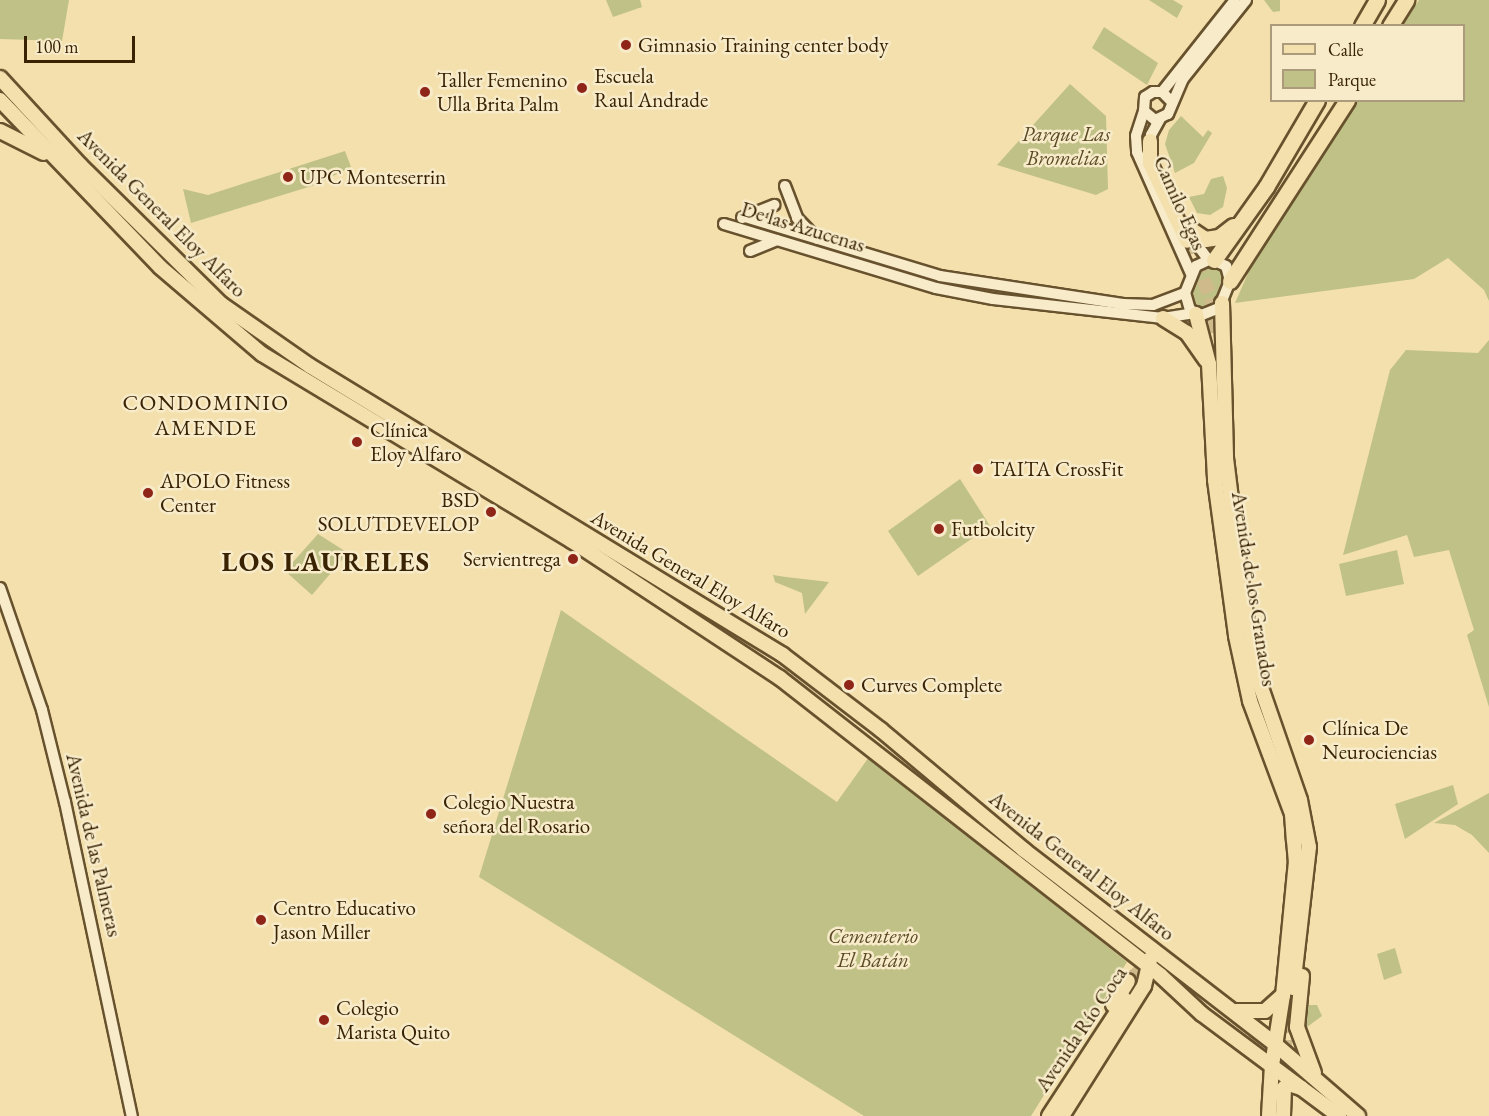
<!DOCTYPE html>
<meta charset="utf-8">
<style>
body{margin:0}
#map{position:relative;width:1489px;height:1116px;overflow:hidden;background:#f3e0ad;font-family:"EB Garamond",serif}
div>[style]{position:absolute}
.green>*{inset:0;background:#c0c186}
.major-tunnel>*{height:14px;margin-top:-7px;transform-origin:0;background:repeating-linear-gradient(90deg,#ceba8b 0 14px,transparent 0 21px)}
.roads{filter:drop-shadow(2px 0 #68522e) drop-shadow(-2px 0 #68522e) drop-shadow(0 2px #68522e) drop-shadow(0 -2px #68522e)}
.minor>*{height:10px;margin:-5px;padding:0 5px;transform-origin:5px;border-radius:5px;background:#f7ebca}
.major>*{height:14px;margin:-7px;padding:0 7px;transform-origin:7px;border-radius:7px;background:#f3e0ad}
.highway>*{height:15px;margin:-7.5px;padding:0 7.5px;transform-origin:7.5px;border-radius:7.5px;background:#f3e0ad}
.dots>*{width:16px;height:16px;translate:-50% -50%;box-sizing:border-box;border:3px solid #f7ebca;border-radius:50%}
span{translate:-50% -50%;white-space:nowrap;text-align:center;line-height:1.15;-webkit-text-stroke:5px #f7ebca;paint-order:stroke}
.poi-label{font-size:21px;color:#392303}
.left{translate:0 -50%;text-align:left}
.right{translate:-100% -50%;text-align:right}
.park-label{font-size:21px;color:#5b4a24;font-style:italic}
.street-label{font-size:21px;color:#392303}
.neighbourhood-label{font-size:22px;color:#392303;letter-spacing:1.5px}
.district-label{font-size:27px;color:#392303;font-weight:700;letter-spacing:1.5px}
.legend{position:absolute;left:1270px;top:24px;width:195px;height:78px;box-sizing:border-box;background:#f7ebca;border:2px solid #ab9b7a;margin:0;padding:8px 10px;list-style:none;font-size:18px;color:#392303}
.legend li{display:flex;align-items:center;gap:12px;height:30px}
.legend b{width:30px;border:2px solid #ab9b7a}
.scale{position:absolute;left:24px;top:36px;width:111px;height:27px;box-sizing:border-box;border:3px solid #392303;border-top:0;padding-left:8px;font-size:18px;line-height:21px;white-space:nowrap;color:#392303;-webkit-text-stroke:4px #f7ebca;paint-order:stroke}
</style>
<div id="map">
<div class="green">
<i style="clip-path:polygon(0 0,69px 0,62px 41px,0 39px)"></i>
<i style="clip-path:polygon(606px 0,640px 0,642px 7px,613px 17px)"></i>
<i style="clip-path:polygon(1149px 0,1173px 0,1183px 6px,1177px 18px)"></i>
<i style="clip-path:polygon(1264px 0,1280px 0,1280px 11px,1273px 12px)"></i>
<i style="clip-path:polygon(1419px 0,1489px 0,1489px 301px,1484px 290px,1448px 258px,1414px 279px,1235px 303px,1256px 255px,1355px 101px,1464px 100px,1464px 26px,1403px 25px)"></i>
<i style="clip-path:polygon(1104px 27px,1158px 63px,1147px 85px,1092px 48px)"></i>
<i style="clip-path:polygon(1070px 84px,1106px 116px,1108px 189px,1096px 195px,997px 165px)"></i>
<i style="clip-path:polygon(1181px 116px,1203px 137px,1208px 130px,1212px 133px,1194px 163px,1175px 173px,1165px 144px,1169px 130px)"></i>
<i style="clip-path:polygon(345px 151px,351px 167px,315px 185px,191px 223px,183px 189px,208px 195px)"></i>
<i style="clip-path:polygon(1223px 176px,1227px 188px,1223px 207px,1210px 215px,1197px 213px,1189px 197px,1204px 194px,1211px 179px)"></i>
<i style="clip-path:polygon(1206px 264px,1217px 264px,1223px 271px,1224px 282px,1217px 301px,1202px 311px,1193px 306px,1190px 291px,1199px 270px)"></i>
<i style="clip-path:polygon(1489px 340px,1489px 707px,1467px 635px,1474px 630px,1449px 550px,1414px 557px,1407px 535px,1343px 555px,1390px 370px,1406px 350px,1478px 353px)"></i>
<i style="clip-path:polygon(960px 479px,990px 526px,918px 576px,888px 531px)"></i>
<i style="clip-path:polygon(318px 534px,348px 553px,312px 595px,285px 571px)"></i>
<i style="clip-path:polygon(1397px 550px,1404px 584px,1346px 596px,1339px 564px)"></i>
<i style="clip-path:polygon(773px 575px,786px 577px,829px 582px,805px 614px,802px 593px,775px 582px)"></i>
<i style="clip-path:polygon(561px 610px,837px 802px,869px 757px,1127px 962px,1031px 1116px,864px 1116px,479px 877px)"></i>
<i style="clip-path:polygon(1453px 785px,1458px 804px,1405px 839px,1395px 804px)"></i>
<i style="clip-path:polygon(1489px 793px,1489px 853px,1472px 835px,1455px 825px,1434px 823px)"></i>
<i style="clip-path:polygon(1395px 948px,1402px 973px,1384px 980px,1377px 954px)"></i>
<i style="clip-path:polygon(1302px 1005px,1317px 1005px,1322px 1016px,1303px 1030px)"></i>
</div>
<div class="major-tunnel">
<i style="left:1187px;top:241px;width:62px;rotate:67.2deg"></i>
<i style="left:1211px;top:298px;width:42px;rotate:80.3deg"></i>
<i style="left:1128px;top:981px;width:27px;rotate:-39deg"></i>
<i style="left:1149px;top:964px;width:13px;rotate:4deg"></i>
<i style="left:1162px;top:965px;width:15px;rotate:32deg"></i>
<i style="left:1248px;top:1038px;width:19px;rotate:16deg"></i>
<i style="left:1266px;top:1043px;width:14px;rotate:-25deg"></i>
<i style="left:1278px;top:1095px;width:81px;rotate:-82.2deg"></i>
</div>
<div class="roads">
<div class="minor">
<i style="left:1162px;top:92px;width:117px;rotate:-51.6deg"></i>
<i style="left:1171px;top:101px;width:13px;rotate:-135deg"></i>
<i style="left:1162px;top:92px;width:9px;rotate:180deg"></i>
<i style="left:1153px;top:92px;width:9px;rotate:148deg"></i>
<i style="left:1145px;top:97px;width:14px;rotate:94deg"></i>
<i style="left:1144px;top:111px;width:14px;rotate:39deg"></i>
<i style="left:1155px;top:120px;width:14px;rotate:-25deg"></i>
<i style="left:1168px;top:114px;width:38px;rotate:-67deg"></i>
<i style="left:1183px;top:79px;width:101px;rotate:-51.4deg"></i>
<i style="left:1144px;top:111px;width:26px;rotate:108deg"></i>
<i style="left:1136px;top:136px;width:16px;rotate:86deg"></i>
<i style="left:1137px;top:152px;width:133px;rotate:66.1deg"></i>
<i style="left:1151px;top:147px;width:12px;rotate:-90deg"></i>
<i style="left:1151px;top:135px;width:18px;rotate:-61deg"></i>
<i style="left:785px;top:186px;width:34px;rotate:69deg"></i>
<i style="left:797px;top:218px;width:29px;rotate:46deg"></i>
<i style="left:745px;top:217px;width:204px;rotate:16.8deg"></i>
<i style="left:940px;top:276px;width:185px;rotate:8.7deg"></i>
<i style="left:1123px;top:304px;width:30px;rotate:2deg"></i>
<i style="left:1153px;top:305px;width:34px;rotate:-21deg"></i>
<i style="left:742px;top:218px;width:35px;rotate:-22deg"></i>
<i style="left:724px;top:224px;width:221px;rotate:16.8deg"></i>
<i style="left:936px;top:288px;width:58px;rotate:10.9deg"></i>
<i style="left:993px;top:299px;width:171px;rotate:6.4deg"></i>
<i style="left:1163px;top:318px;width:32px;rotate:-9deg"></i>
<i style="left:1186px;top:230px;width:36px;rotate:53deg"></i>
<i style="left:750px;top:251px;width:29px;rotate:-22deg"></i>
<i style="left:1211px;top:259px;width:17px;rotate:25deg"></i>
<i style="left:1226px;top:266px;width:16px;rotate:75deg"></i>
<i style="left:1230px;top:281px;width:29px;rotate:112deg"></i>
<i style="left:1219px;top:308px;width:18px;rotate:158deg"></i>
<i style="left:1202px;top:315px;width:13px;rotate:-157deg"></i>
<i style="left:1190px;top:310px;width:18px;rotate:-106deg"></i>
<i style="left:1185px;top:293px;width:29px;rotate:-68deg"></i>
<i style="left:1196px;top:266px;width:17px;rotate:-25deg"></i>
<i style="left:0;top:588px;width:129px;rotate:71deg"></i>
<i style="left:42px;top:710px;width:95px;rotate:76deg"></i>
<i style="left:65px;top:802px;width:321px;rotate:78deg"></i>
</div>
<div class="major">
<i style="left:0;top:78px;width:118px;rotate:47.4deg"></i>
<i style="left:80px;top:165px;width:198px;rotate:44.6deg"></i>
<i style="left:221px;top:304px;width:108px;rotate:34.9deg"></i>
<i style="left:310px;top:366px;width:554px;rotate:31.42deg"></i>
<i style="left:783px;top:655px;width:123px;rotate:37.4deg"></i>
<i style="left:881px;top:730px;width:187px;rotate:40deg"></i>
<i style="left:1024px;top:850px;width:317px;rotate:37.7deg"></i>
<i style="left:1275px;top:1044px;width:110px;rotate:40.9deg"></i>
<i style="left:0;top:100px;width:231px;rotate:46.2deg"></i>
<i style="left:160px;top:267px;width:134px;rotate:40.5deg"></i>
<i style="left:262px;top:354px;width:362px;rotate:31.1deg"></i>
<i style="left:572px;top:541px;width:249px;rotate:33.4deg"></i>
<i style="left:780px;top:678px;width:482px;rotate:38deg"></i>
<i style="left:1160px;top:975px;width:57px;rotate:42.9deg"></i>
<i style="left:1202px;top:1014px;width:171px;rotate:36.7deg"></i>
<i style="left:0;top:131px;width:49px;rotate:26.6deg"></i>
<i style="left:1150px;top:141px;width:22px;rotate:90deg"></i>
<i style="left:1150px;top:163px;width:86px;rotate:64.6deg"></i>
<i style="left:1222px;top:303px;width:155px;rotate:88.5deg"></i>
<i style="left:1226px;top:458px;width:139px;rotate:83deg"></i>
<i style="left:1243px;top:596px;width:78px;rotate:80.4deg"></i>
<i style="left:1256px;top:673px;width:134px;rotate:70.9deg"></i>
<i style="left:1300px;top:800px;width:48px;rotate:79.2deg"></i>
<i style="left:1309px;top:847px;width:142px;rotate:96.5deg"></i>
<i style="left:1196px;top:314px;width:52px;rotate:75.4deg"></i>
<i style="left:1209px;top:364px;width:116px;rotate:87deg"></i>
<i style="left:1215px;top:480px;width:157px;rotate:82.3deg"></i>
<i style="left:1236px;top:636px;width:66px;rotate:77.8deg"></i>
<i style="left:1250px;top:701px;width:121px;rotate:69.6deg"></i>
<i style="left:1292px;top:814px;width:26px;rotate:86deg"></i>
<i style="left:1294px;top:840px;width:21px;rotate:85deg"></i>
<i style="left:1296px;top:861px;width:135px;rotate:95.5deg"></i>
<i style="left:1283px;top:995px;width:71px;rotate:98.9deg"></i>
<i style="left:1272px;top:1065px;width:51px;rotate:93.4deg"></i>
<i style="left:1163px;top:318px;width:28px;rotate:32deg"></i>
<i style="left:1187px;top:333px;width:33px;rotate:55deg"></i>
<i style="left:1302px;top:976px;width:51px;rotate:95.6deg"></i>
<i style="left:1297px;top:1027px;width:49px;rotate:69.7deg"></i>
<i style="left:1113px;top:1005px;width:28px;rotate:-58deg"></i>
<i style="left:1236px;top:1011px;width:29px"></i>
<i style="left:1265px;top:1011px;width:24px;rotate:-42deg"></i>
<i style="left:1049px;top:1116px;width:139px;rotate:-56.8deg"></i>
<i style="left:1062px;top:1116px;width:154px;rotate:-57.8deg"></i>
<i style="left:1144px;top:986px;width:28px;rotate:-77deg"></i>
<i style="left:1283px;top:1116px;width:28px;rotate:-88deg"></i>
<i style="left:1284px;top:1088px;width:6px;rotate:-39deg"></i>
<i style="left:1289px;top:1084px;width:13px;rotate:18deg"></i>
</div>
<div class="highway">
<i style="left:1362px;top:26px;width:30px;rotate:-60deg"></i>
<i style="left:1390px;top:26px;width:31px;rotate:-58deg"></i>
<i style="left:1184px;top:225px;width:25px;rotate:34deg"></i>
<i style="left:1205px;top:239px;width:14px;rotate:-8deg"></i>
<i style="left:1219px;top:237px;width:18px;rotate:-38deg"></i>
<i style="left:1214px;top:260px;width:90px;rotate:-54.5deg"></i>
<i style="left:1266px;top:187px;width:101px;rotate:-59.6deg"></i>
<i style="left:1230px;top:281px;width:216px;rotate:-57.1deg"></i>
</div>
</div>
<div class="dots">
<i style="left:626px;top:45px;background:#8f2418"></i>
<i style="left:582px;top:88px;background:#8f2418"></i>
<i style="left:425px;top:92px;background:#8f2418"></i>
<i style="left:288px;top:177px;background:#8f2418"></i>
<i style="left:357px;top:442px;background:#8f2418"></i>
<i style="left:978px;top:469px;background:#8f2418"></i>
<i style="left:148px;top:493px;background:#8f2418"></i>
<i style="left:491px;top:512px;background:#8f2418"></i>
<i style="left:939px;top:529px;background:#8f2418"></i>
<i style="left:573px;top:559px;background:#8f2418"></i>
<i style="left:849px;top:685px;background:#8f2418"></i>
<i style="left:1309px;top:740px;background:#8f2418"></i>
<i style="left:431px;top:814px;background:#8f2418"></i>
<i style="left:261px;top:920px;background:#8f2418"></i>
<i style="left:324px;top:1020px;background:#8f2418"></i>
</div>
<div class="poi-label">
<span class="left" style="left:638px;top:45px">Gimnasio Training center body</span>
<span class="left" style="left:594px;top:88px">Escuela<br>Raul Andrade</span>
<span class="left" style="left:437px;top:92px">Taller Femenino<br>Ulla Brita Palm</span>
<span class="left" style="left:300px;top:177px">UPC Monteserrin</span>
<span class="left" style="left:370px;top:442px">Clínica<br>Eloy Alfaro</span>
<span class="left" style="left:990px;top:469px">TAITA CrossFit</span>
<span class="left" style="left:160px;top:493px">APOLO Fitness<br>Center</span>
<span class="right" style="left:479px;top:512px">BSD<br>SOLUTDEVELOP</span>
<span class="left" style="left:951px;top:529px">Futbolcity</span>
<span class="right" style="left:561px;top:559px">Servientrega</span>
<span class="left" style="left:861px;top:685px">Curves Complete</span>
<span class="left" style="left:1322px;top:740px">Clínica De<br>Neurociencias</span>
<span class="left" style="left:443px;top:814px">Colegio Nuestra<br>señora del Rosario</span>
<span class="left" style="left:273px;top:920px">Centro Educativo<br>Jason Miller</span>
<span class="left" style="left:336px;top:1020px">Colegio<br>Marista Quito</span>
</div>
<div class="park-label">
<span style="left:1066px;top:146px">Parque Las<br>Bromelias</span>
<span style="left:873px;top:948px">Cementerio<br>El Batán</span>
</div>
<div class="street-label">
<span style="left:1180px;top:203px;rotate:66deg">Camilo Egas</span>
<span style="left:162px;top:213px;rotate:45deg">Avenida General Eloy Alfaro</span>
<span style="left:803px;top:227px;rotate:17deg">De las Azucenas</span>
<span style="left:691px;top:574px;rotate:31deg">Avenida General Eloy Alfaro</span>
<span style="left:1254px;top:589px;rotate:81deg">Avenida de los Granados</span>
<span style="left:94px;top:845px;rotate:77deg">Avenida de las Palmeras</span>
<span style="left:1082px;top:866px;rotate:38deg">Avenida General Eloy Alfaro</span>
<span style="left:1081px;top:1029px;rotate:-56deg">Avenida Río Coca</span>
</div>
<div class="neighbourhood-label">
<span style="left:206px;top:415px">CONDOMINIO<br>AMENDE</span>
</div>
<div class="district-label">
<span style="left:326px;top:562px">LOS LAURELES</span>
</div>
<ul class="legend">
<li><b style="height:8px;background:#f3e0ad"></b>Calle</li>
<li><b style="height:16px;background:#c0c186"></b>Parque</li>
</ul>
<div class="scale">100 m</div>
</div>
